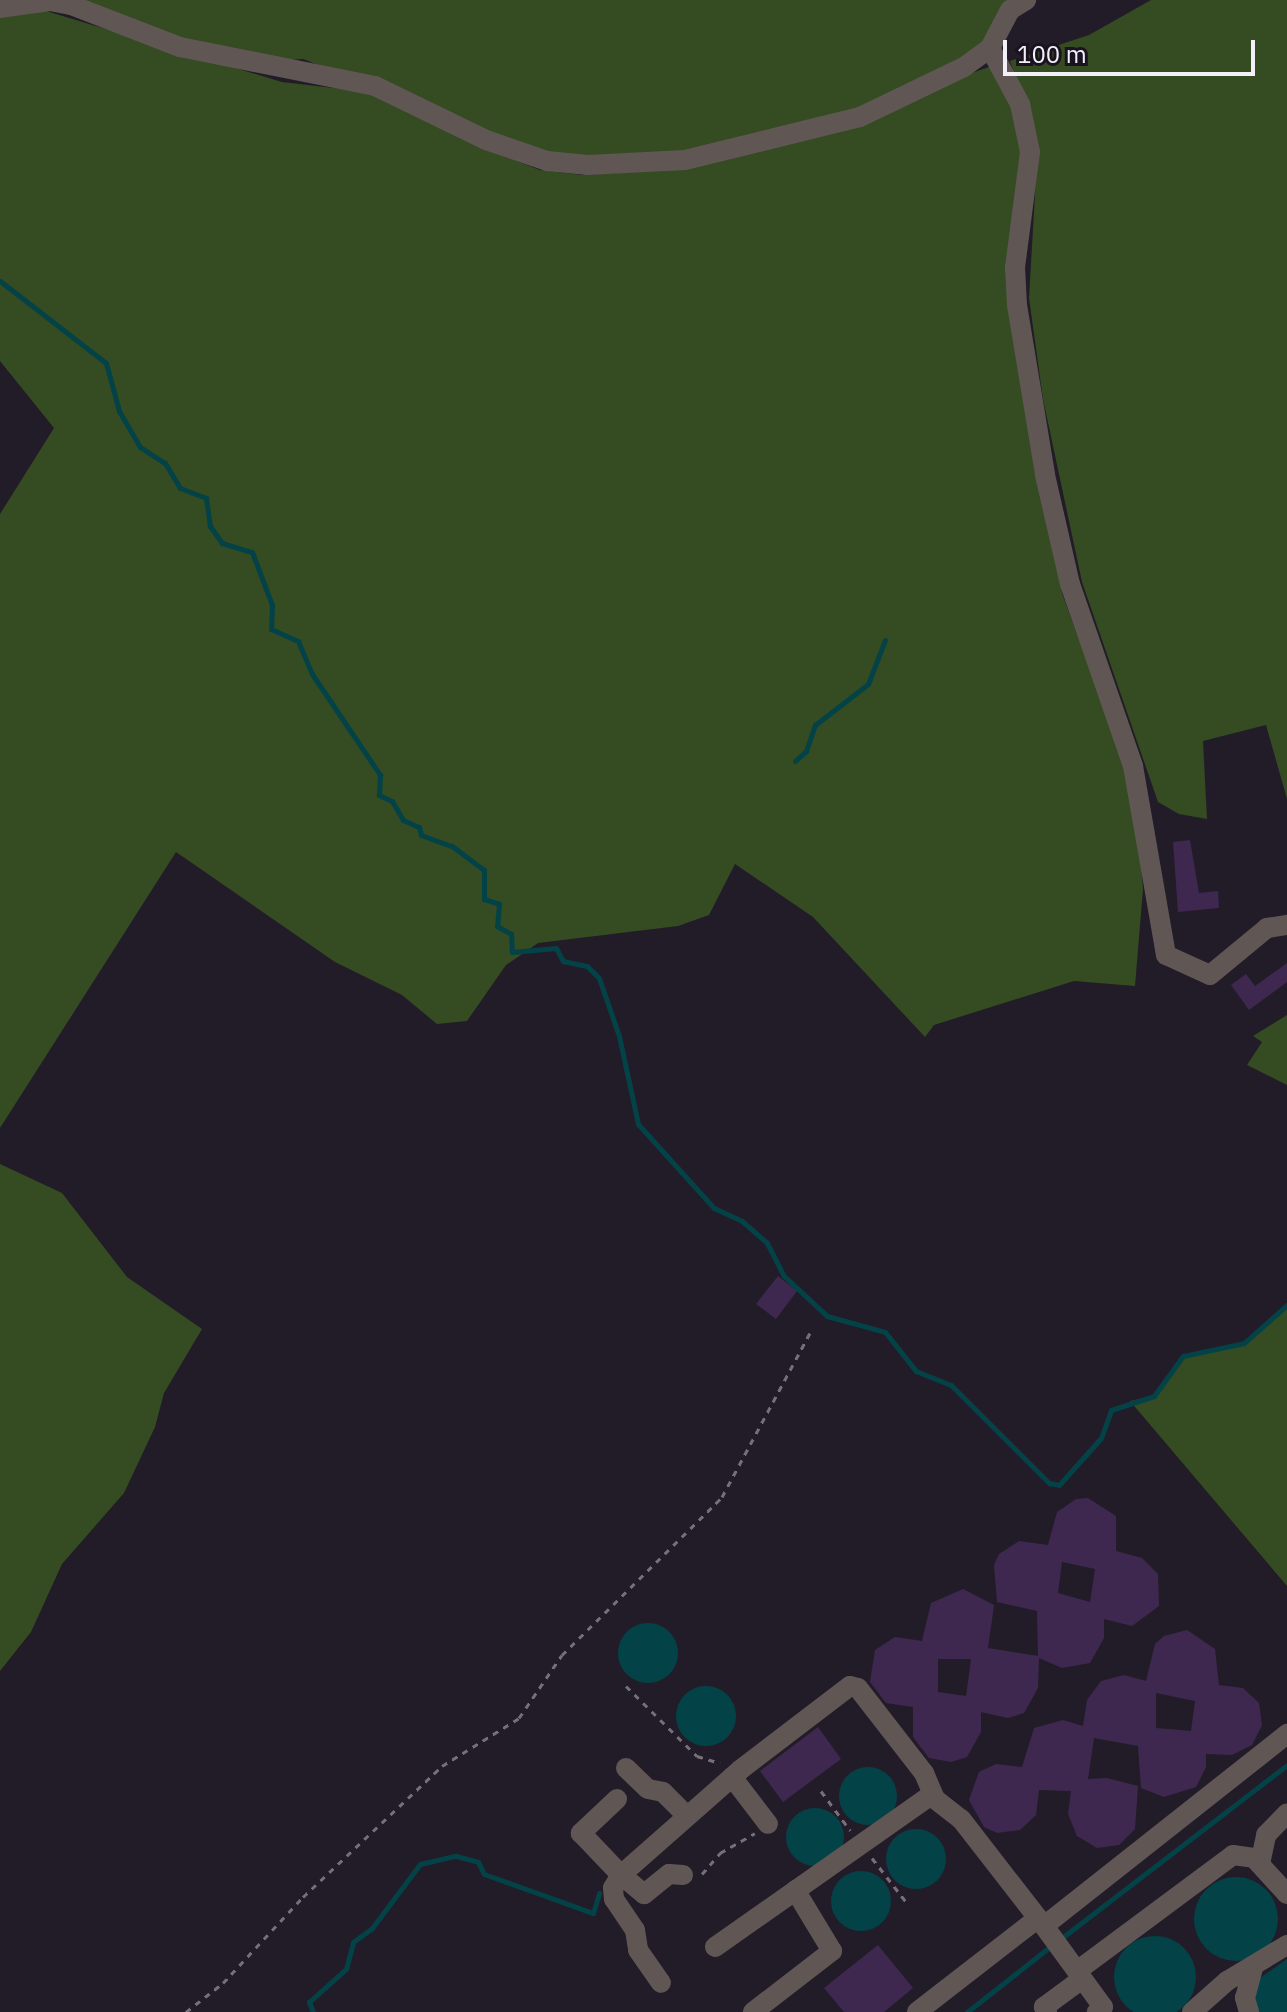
<!DOCTYPE html>
<style>
body{margin:0}
#map{position:relative;width:1287px;height:2012px;overflow:hidden;background:#221c29;font-family:"IBM Plex Sans",sans-serif}
div>[style]{position:absolute}
.green>*{inset:0;background:#354b21}
.water>*{inset:0;background:#034348}
.round{border-radius:50%}
.stream>*{height:5px;margin:-2.5px;padding:0 2.5px;transform-origin:2.5px;border-radius:2.5px;background:#034348}
.building>*{inset:0;background:#3e284f}
.path>*{height:3px;margin-top:-1.5px;transform-origin:0;background:repeating-linear-gradient(90deg,#76707c 0 6px,transparent 0 12px)}
.minor>*{height:20px;margin:-10px;padding:0 10px;transform-origin:10px;border-radius:10px;background:#605755}
span{translate:-50% -50%;white-space:nowrap;text-align:center;line-height:1.15;-webkit-text-stroke:8px #19131f;paint-order:stroke}
.scale{position:absolute;left:1003px;top:40px;width:252px;height:36px;box-sizing:border-box;border:4px solid #f4f0f9;border-top:0;padding-left:10px;font-size:24px;line-height:28px;white-space:nowrap;color:#f4f0f9;-webkit-text-stroke:6px #19131f;paint-order:stroke}
</style>
<div id="map">
<div class="green">
<i style="clip-path:polygon(78px 0,1016px 0,976px 50px,859px 108px,711px 149px,559px 158px,303px 59px,271px 61px,169px 38px)"></i>
<i style="clip-path:polygon(1151px 0,1287px 0,1287px 799px,1266px 725px,1203px 741px,1207px 819px,1179px 814px,1158px 802px,1082px 582px,1043px 399px,1029px 298px,1038px 142px,1010px 61px,1089px 35px)"></i>
<i style="clip-path:polygon(46px 11px,282px 82px,360px 91px,394px 102px,495px 153px,540px 170px,582px 175px,654px 171px,725px 158px,995px 65px,1022px 134px,1013px 239px,1062px 593px,1125px 766px,1139px 845px,1143px 889px,1135px 986px,1074px 981px,934px 1025px,925px 1037px,813px 917px,735px 864px,709px 915px,678px 926px,538px 943px,506px 965px,467px 1021px,437px 1024px,402px 995px,335px 962px,176px 852px,0 1128px,0 514px,54px 428px,0 361px,0 18px)"></i>
<i style="clip-path:polygon(1287px 1015px,1287px 1085px,1247px 1065px,1262px 1042px,1253px 1036px)"></i>
<i style="clip-path:polygon(0 1164px,62px 1193px,127px 1277px,202px 1329px,164px 1393px,155px 1427px,124px 1493px,62px 1564px,31px 1632px,0 1671px)"></i>
<i style="clip-path:polygon(1287px 1305px,1287px 1586px,1130px 1401px,1154px 1396px,1183px 1356px,1244px 1343px)"></i>
</div>
<div class="water">
<i class="round" style="left:618px;top:1623px;width:60px;height:60px"></i>
<i class="round" style="left:676px;top:1686px;width:60px;height:60px"></i>
<i class="round" style="left:839px;top:1767px;width:58px;height:58px"></i>
<i class="round" style="left:786px;top:1808px;width:58px;height:58px"></i>
<i class="round" style="left:886px;top:1829px;width:60px;height:60px"></i>
<i class="round" style="left:831px;top:1871px;width:60px;height:60px"></i>
<i class="round" style="left:1194px;top:1877px;width:84px;height:84px"></i>
<i class="round" style="left:1114px;top:1936px;width:82px;height:82px"></i>
<i style="clip-path:polygon(1287px 1959px,1287px 2012px,1254px 2012px,1257px 1980px)"></i>
</div>
<div class="stream">
<i style="left:0;top:281px;width:134px;rotate:37.7deg"></i>
<i style="left:106px;top:363px;width:50px;rotate:74.8deg"></i>
<i style="left:119px;top:411px;width:42px;rotate:59.7deg"></i>
<i style="left:140px;top:447px;width:30px;rotate:33deg"></i>
<i style="left:165px;top:463px;width:29px;rotate:59deg"></i>
<i style="left:180px;top:488px;width:28px;rotate:21deg"></i>
<i style="left:206px;top:498px;width:28px;rotate:82deg"></i>
<i style="left:210px;top:526px;width:21px;rotate:55deg"></i>
<i style="left:222px;top:543px;width:31px;rotate:17deg"></i>
<i style="left:252px;top:552px;width:57px;rotate:69.3deg"></i>
<i style="left:272px;top:605px;width:24px;rotate:92deg"></i>
<i style="left:271px;top:629px;width:30px;rotate:24deg"></i>
<i style="left:298px;top:641px;width:36px;rotate:67deg"></i>
<i style="left:312px;top:674px;width:122px;rotate:56deg"></i>
<i style="left:380px;top:775px;width:20px;rotate:93deg"></i>
<i style="left:379px;top:795px;width:14px;rotate:25deg"></i>
<i style="left:392px;top:801px;width:22px;rotate:60deg"></i>
<i style="left:403px;top:820px;width:17px;rotate:24deg"></i>
<i style="left:419px;top:827px;width:8px;rotate:76deg"></i>
<i style="left:421px;top:835px;width:33px;rotate:20deg"></i>
<i style="left:452px;top:846px;width:40px;rotate:37deg"></i>
<i style="left:484px;top:870px;width:29px;rotate:90deg"></i>
<i style="left:484px;top:899px;width:16px;rotate:18deg"></i>
<i style="left:499px;top:904px;width:22px;rotate:95deg"></i>
<i style="left:497px;top:926px;width:16px;rotate:30deg"></i>
<i style="left:511px;top:934px;width:18px;rotate:87deg"></i>
<i style="left:512px;top:952px;width:44px;rotate:-5.2deg"></i>
<i style="left:556px;top:948px;width:15px;rotate:62deg"></i>
<i style="left:563px;top:961px;width:25px;rotate:12deg"></i>
<i style="left:587px;top:966px;width:17px;rotate:45deg"></i>
<i style="left:599px;top:978px;width:61px;rotate:71deg"></i>
<i style="left:619px;top:1036px;width:90px;rotate:77.8deg"></i>
<i style="left:638px;top:1124px;width:113px;rotate:47.9deg"></i>
<i style="left:714px;top:1208px;width:31px;rotate:25deg"></i>
<i style="left:742px;top:1221px;width:33px;rotate:41deg"></i>
<i style="left:767px;top:1243px;width:37px;rotate:63deg"></i>
<i style="left:784px;top:1276px;width:59px;rotate:42.9deg"></i>
<i style="left:827px;top:1316px;width:60px;rotate:15.4deg"></i>
<i style="left:885px;top:1332px;width:50px;rotate:51.5deg"></i>
<i style="left:916px;top:1371px;width:38px;rotate:22deg"></i>
<i style="left:951px;top:1385px;width:139px;rotate:45deg"></i>
<i style="left:1049px;top:1483px;width:10px;rotate:11deg"></i>
<i style="left:1059px;top:1485px;width:63px;rotate:-48.2deg"></i>
<i style="left:1101px;top:1438px;width:30px;rotate:-70deg"></i>
<i style="left:1111px;top:1410px;width:45px;rotate:-18deg"></i>
<i style="left:1154px;top:1396px;width:49px;rotate:-54.1deg"></i>
<i style="left:1183px;top:1356px;width:62px;rotate:-12deg"></i>
<i style="left:1244px;top:1343px;width:57px;rotate:-41.5deg"></i>
<i style="left:795px;top:761px;width:15px;rotate:-42deg"></i>
<i style="left:806px;top:751px;width:28px;rotate:-71deg"></i>
<i style="left:815px;top:725px;width:67px;rotate:-37.7deg"></i>
<i style="left:868px;top:684px;width:47px;rotate:-68.9deg"></i>
<i style="left:1059px;top:1940px;width:287px;rotate:-37.5deg"></i>
<i style="left:313px;top:2012px;width:11px;rotate:-112deg"></i>
<i style="left:309px;top:2002px;width:50px;rotate:-41.7deg"></i>
<i style="left:346px;top:1969px;width:28px;rotate:-75deg"></i>
<i style="left:353px;top:1942px;width:24px;rotate:-36deg"></i>
<i style="left:372px;top:1928px;width:80px;rotate:-53.1deg"></i>
<i style="left:420px;top:1864px;width:37px;rotate:-13deg"></i>
<i style="left:456px;top:1856px;width:23px;rotate:15deg"></i>
<i style="left:478px;top:1862px;width:13px;rotate:63deg"></i>
<i style="left:484px;top:1874px;width:116px;rotate:19.7deg"></i>
<i style="left:593px;top:1913px;width:21px;rotate:-73deg"></i>
<i style="left:967px;top:2012px;width:107px;rotate:-38.2deg"></i>
</div>
<div class="building">
<i style="clip-path:polygon(1190px 840px,1199px 893px,1218px 891px,1219px 908px,1178px 912px,1173px 842px)"></i>
<i style="clip-path:polygon(1287px 963px,1287px 982px,1249px 1010px,1231px 985px,1246px 974px,1255px 986px)"></i>
<i style="clip-path:polygon(778px 1276px,797px 1291px,776px 1319px,756px 1304px)"></i>
<i style="clip-path:polygon(evenodd,1088px 1498px,1116px 1516px,1116px 1551px,1142px 1558px,1158px 1574px,1159px 1606px,1132px 1626px,1104px 1619px,1104px 1638px,1090px 1663px,1062px 1668px,1039px 1658px,1038px 1688px,1024px 1713px,1008px 1718px,981px 1712px,981px 1732px,967px 1757px,951px 1762px,929px 1758px,913px 1737px,913px 1707px,886px 1703px,870px 1682px,875px 1650px,895px 1637px,922px 1641px,931px 1603px,963px 1589px,994px 1605px,988px 1648px,1038px 1656px,1037px 1611px,997px 1602px,994px 1565px,999px 1554px,1019px 1541px,1048px 1545px,1057px 1512px,1076px 1499px,1088px 1498px,1062px 1562px,1095px 1569px,1090px 1602px,1058px 1593px,1062px 1562px,1088px 1498px,938px 1659px,971px 1659px,966px 1696px,938px 1692px,938px 1659px)"></i>
<i style="clip-path:polygon(evenodd,1187px 1630px,1215px 1649px,1219px 1685px,1243px 1688px,1259px 1703px,1262px 1725px,1252px 1745px,1232px 1755px,1206px 1754px,1206px 1767px,1196px 1787px,1164px 1797px,1141px 1788px,1138px 1746px,1094px 1738px,1088px 1779px,1107px 1778px,1138px 1786px,1135px 1829px,1119px 1845px,1097px 1848px,1077px 1836px,1068px 1814px,1071px 1791px,1039px 1790px,1036px 1815px,1020px 1830px,997px 1833px,984px 1827px,969px 1800px,979px 1772px,996px 1764px,1022px 1767px,1034px 1728px,1063px 1720px,1083px 1726px,1087px 1700px,1101px 1681px,1124px 1675px,1146px 1681px,1155px 1644px,1164px 1636px,1187px 1630px,1156px 1693px,1195px 1701px,1191px 1731px,1156px 1728px,1156px 1693px)"></i>
<i style="clip-path:polygon(818px 1727px,841px 1759px,783px 1802px,760px 1771px)"></i>
<i style="clip-path:polygon(878px 1945px,913px 1988px,884px 2012px,844px 2012px,824px 1988px)"></i>
</div>
<div class="path">
<i style="left:626px;top:1686px;width:100px;rotate:44.6deg"></i>
<i style="left:697px;top:1756px;width:24px;rotate:17deg"></i>
<i style="left:821px;top:1791px;width:49px;rotate:53.4deg"></i>
<i style="left:872px;top:1858px;width:57px;rotate:52.1deg"></i>
<i style="left:702px;top:1874px;width:28px;rotate:-49deg"></i>
<i style="left:720px;top:1853px;width:40px;rotate:-29.7deg"></i>
<i style="left:186px;top:2012px;width:47px;rotate:-38.1deg"></i>
<i style="left:223px;top:1983px;width:117px;rotate:-47.1deg"></i>
<i style="left:303px;top:1897px;width:191px;rotate:-43.3deg"></i>
<i style="left:442px;top:1766px;width:91px;rotate:-31.9deg"></i>
<i style="left:519px;top:1718px;width:76px;rotate:-55.7deg"></i>
<i style="left:562px;top:1655px;width:225px;rotate:-44.6deg"></i>
<i style="left:722px;top:1497px;width:186px;rotate:-61.8deg"></i>
</div>
<div class="minor">
<i style="left:0;top:8px;width:50px;rotate:-8deg"></i>
<i style="left:50px;top:1px;width:21px;rotate:11deg"></i>
<i style="left:71px;top:5px;width:117px;rotate:21.1deg"></i>
<i style="left:180px;top:47px;width:199px;rotate:11.3deg"></i>
<i style="left:375px;top:86px;width:123px;rotate:25.9deg"></i>
<i style="left:486px;top:140px;width:65px;rotate:19deg"></i>
<i style="left:547px;top:161px;width:41px;rotate:5.6deg"></i>
<i style="left:588px;top:165px;width:97px;rotate:-3deg"></i>
<i style="left:685px;top:160px;width:180px;rotate:-13.8deg"></i>
<i style="left:860px;top:117px;width:115px;rotate:-25.7deg"></i>
<i style="left:964px;top:67px;width:32px;rotate:-36deg"></i>
<i style="left:990px;top:48px;width:43px;rotate:-62.2deg"></i>
<i style="left:1010px;top:10px;width:19px;rotate:-32deg"></i>
<i style="left:990px;top:48px;width:64px;rotate:61.8deg"></i>
<i style="left:1020px;top:104px;width:49px;rotate:78.2deg"></i>
<i style="left:1030px;top:152px;width:116px;rotate:97.4deg"></i>
<i style="left:1015px;top:267px;width:38px;rotate:87deg"></i>
<i style="left:1017px;top:305px;width:172px;rotate:80.6deg"></i>
<i style="left:1045px;top:475px;width:112px;rotate:77.1deg"></i>
<i style="left:1070px;top:584px;width:193px;rotate:70.9deg"></i>
<i style="left:1133px;top:766px;width:192px;rotate:80.1deg"></i>
<i style="left:1166px;top:955px;width:48px;rotate:24.4deg"></i>
<i style="left:1210px;top:975px;width:74px;rotate:-39.5deg"></i>
<i style="left:1267px;top:928px;width:20px;rotate:-9deg"></i>
<i style="left:626px;top:1768px;width:30px;rotate:44deg"></i>
<i style="left:648px;top:1789px;width:15px;rotate:11deg"></i>
<i style="left:663px;top:1792px;width:34px;rotate:45deg"></i>
<i style="left:732px;top:1777px;width:59px;rotate:52.5deg"></i>
<i style="left:617px;top:1799px;width:50px;rotate:136.6deg"></i>
<i style="left:581px;top:1833px;width:58px;rotate:46.4deg"></i>
<i style="left:621px;top:1875px;width:15px;rotate:122deg"></i>
<i style="left:613px;top:1888px;width:11px;rotate:85deg"></i>
<i style="left:614px;top:1899px;width:37px;rotate:56deg"></i>
<i style="left:635px;top:1930px;width:20px;rotate:81deg"></i>
<i style="left:638px;top:1950px;width:40px;rotate:55.1deg"></i>
<i style="left:1260px;top:1864px;width:30px;rotate:-78deg"></i>
<i style="left:1266px;top:1835px;width:30px;rotate:-46deg"></i>
<i style="left:683px;top:1875px;width:14px;rotate:-176deg"></i>
<i style="left:669px;top:1874px;width:32px;rotate:141deg"></i>
<i style="left:644px;top:1894px;width:30px;rotate:-140deg"></i>
<i style="left:621px;top:1875px;width:159px;rotate:-41.4deg"></i>
<i style="left:740px;top:1770px;width:138px;rotate:-37.4deg"></i>
<i style="left:850px;top:1686px;width:8px;rotate:14deg"></i>
<i style="left:858px;top:1688px;width:108px;rotate:52.2deg"></i>
<i style="left:924px;top:1773px;width:28px;rotate:67deg"></i>
<i style="left:935px;top:1799px;width:33px;rotate:38deg"></i>
<i style="left:961px;top:1819px;width:135px;rotate:52.2deg"></i>
<i style="left:1044px;top:1926px;width:100px;rotate:53.9deg"></i>
<i style="left:1103px;top:2007px;width:8px;rotate:140deg"></i>
<i style="left:1044px;top:1926px;width:310px;rotate:-38.3deg"></i>
<i style="left:715px;top:1947px;width:266px;rotate:-35.1deg"></i>
<i style="left:1077px;top:1971px;width:194px;rotate:-36.6deg"></i>
<i style="left:1233px;top:1855px;width:21px;rotate:8deg"></i>
<i style="left:1254px;top:1858px;width:49px;rotate:47.5deg"></i>
<i style="left:753px;top:2012px;width:100px;rotate:-37.7deg"></i>
<i style="left:832px;top:1951px;width:71px;rotate:-121.2deg"></i>
<i style="left:917px;top:2012px;width:153px;rotate:-37.8deg"></i>
<i style="left:1047px;top:2012px;width:6px;rotate:-121deg"></i>
<i style="left:1044px;top:2007px;width:47px;rotate:-36.4deg"></i>
<i style="left:1192px;top:2012px;width:47px;rotate:-41.5deg"></i>
<i style="left:1227px;top:1981px;width:70px;rotate:-31deg"></i>
<i style="left:1249px;top:2012px;width:15px;rotate:-106deg"></i>
<i style="left:1245px;top:1998px;width:30px;rotate:-75deg"></i>
</div>
<div class="scale">100 m</div>
</div>
